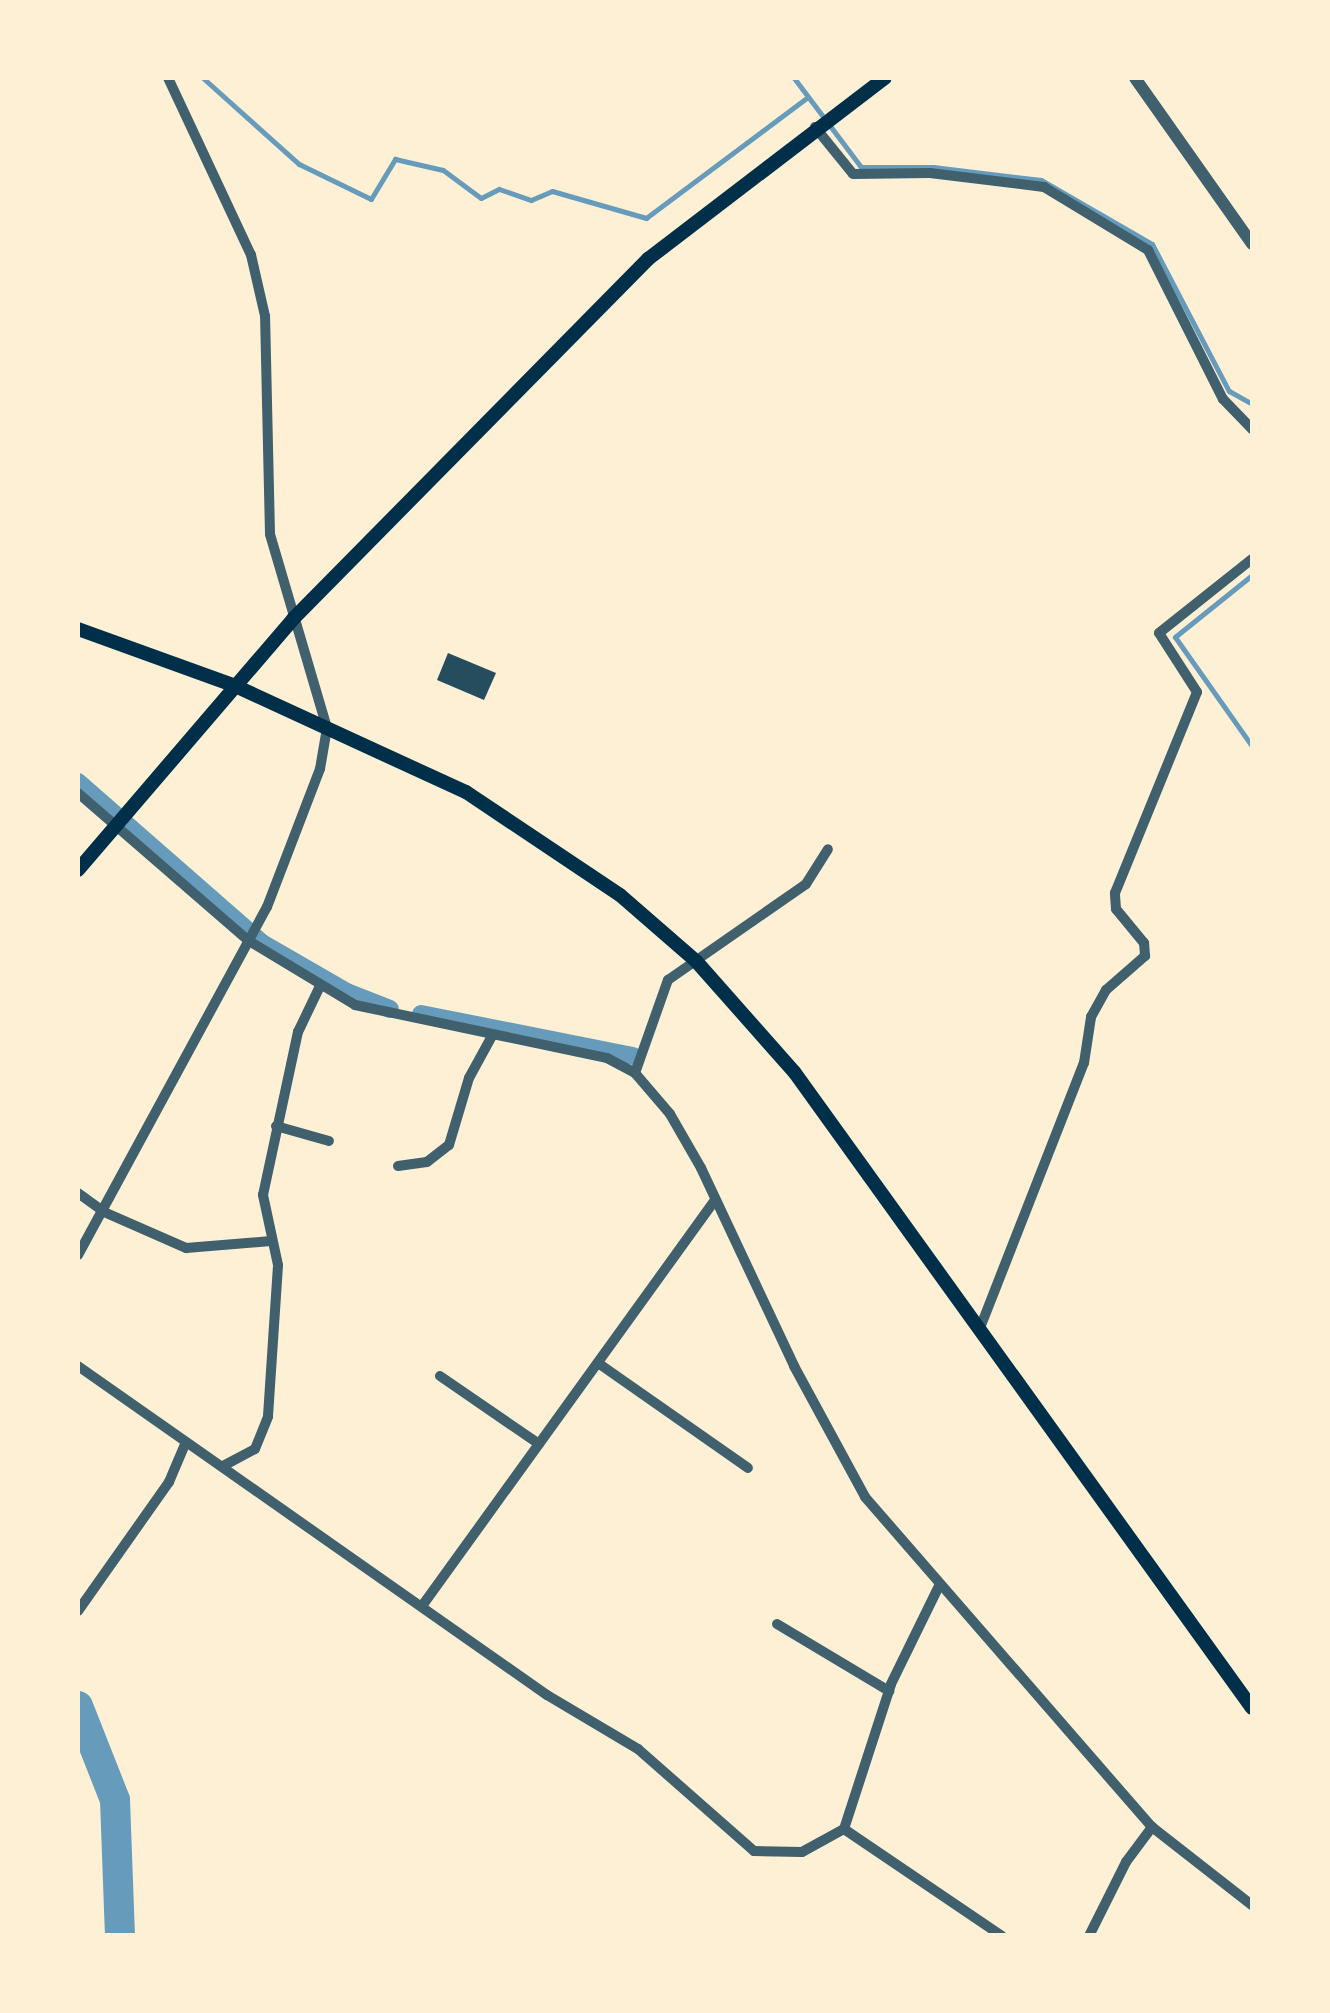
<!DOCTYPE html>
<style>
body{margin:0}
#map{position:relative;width:1330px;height:2013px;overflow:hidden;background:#fdf0d5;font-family:Overpass,sans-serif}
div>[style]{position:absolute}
.stream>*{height:5px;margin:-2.5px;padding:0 2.5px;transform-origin:2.5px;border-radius:2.5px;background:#669bbc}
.canal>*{height:18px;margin:-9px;padding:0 9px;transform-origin:9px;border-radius:9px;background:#669bbc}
.river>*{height:30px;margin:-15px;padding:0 15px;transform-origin:15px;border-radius:15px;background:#669bbc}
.building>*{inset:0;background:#264d5e}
.minor>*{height:10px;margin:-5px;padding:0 5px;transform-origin:5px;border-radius:5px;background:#3f606c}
.tertiary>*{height:12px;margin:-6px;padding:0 6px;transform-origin:6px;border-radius:6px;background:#3f606c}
.secondary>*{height:14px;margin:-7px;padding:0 7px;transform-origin:7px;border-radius:7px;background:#003049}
span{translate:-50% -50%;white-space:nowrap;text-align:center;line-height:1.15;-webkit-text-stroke:8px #fdf0d5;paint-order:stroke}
.frame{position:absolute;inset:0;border:80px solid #fdf0d5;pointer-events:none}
</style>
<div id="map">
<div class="stream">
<i style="left:203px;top:78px;width:129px;rotate:41.9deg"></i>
<i style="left:299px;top:164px;width:80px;rotate:25.9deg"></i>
<i style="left:371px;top:199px;width:47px;rotate:-59deg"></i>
<i style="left:395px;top:159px;width:49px;rotate:12.9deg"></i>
<i style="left:443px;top:170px;width:47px;rotate:36.4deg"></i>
<i style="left:481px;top:198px;width:20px;rotate:-27deg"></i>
<i style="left:499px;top:189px;width:34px;rotate:19deg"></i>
<i style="left:531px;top:200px;width:23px;rotate:-23deg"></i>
<i style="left:552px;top:191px;width:98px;rotate:16deg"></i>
<i style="left:646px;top:218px;width:202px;rotate:-36.8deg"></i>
<i style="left:794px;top:78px;width:111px;rotate:53deg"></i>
<i style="left:861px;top:167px;width:72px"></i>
<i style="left:933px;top:167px;width:109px;rotate:6.9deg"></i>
<i style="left:1041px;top:180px;width:128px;rotate:30deg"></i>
<i style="left:1152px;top:244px;width:166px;rotate:62.4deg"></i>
<i style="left:1229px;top:391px;width:26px;rotate:29deg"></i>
<i style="left:1252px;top:575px;width:99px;rotate:141.2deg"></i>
<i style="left:1175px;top:637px;width:133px;rotate:54.8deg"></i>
</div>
<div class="canal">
<i style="left:78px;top:782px;width:244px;rotate:41.2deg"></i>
<i style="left:262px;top:943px;width:98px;rotate:30deg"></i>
<i style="left:347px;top:992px;width:46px;rotate:21.6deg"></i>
<i style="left:421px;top:1014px;width:216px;rotate:11.2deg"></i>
</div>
<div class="river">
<i style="left:78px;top:1706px;width:101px;rotate:68.5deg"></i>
<i style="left:115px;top:1800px;width:136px;rotate:87.9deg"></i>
</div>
<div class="building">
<i style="clip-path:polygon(448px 653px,496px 673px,484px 700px,437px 680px)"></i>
</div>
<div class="minor">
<i style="left:815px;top:127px;width:60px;rotate:51deg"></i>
<i style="left:853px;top:174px;width:77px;rotate:-0.7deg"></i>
<i style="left:930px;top:173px;width:115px;rotate:7deg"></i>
<i style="left:1044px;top:187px;width:122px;rotate:31.2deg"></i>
<i style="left:1148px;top:250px;width:167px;rotate:63.3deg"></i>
<i style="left:1223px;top:399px;width:42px;rotate:46deg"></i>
<i style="left:78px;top:793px;width:226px;rotate:40.9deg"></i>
<i style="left:249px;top:941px;width:124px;rotate:31.1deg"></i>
<i style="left:355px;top:1005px;width:258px;rotate:11.9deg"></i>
<i style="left:607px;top:1058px;width:32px;rotate:28deg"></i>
<i style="left:635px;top:1073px;width:54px;rotate:49.5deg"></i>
<i style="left:670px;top:1114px;width:62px;rotate:60.1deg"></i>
<i style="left:701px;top:1168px;width:219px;rotate:64.8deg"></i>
<i style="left:794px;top:1366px;width:149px;rotate:61.5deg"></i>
<i style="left:865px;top:1497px;width:437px;rotate:49deg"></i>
<i style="left:1152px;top:1827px;width:127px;rotate:38deg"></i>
<i style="left:635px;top:1073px;width:99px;rotate:-70.5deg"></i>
<i style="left:668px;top:980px;width:168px;rotate:-34.8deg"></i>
<i style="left:806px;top:884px;width:41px;rotate:-57.8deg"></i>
<i style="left:276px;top:1126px;width:55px;rotate:15.8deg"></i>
<i style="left:398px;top:1166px;width:29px;rotate:-8deg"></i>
<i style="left:427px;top:1162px;width:28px;rotate:-38deg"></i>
<i style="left:449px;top:1145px;width:70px;rotate:-73.4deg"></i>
<i style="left:469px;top:1078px;width:48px;rotate:-61.3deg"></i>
<i style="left:78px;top:1193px;width:32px;rotate:36deg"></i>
<i style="left:104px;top:1212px;width:90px;rotate:23.7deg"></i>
<i style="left:186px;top:1248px;width:85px;rotate:-4.7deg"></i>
<i style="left:78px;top:1255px;width:396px;rotate:-61.5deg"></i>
<i style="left:267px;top:907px;width:148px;rotate:-69deg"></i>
<i style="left:320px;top:769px;width:42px;rotate:-80.3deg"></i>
<i style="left:327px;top:728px;width:202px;rotate:-106.4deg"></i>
<i style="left:270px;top:534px;width:218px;rotate:-91.3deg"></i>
<i style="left:265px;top:316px;width:63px;rotate:-102.9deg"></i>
<i style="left:251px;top:255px;width:195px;rotate:-115.1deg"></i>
<i style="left:980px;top:1328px;width:285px;rotate:-68.6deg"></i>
<i style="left:1084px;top:1063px;width:47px;rotate:-81.3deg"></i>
<i style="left:1091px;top:1017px;width:31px;rotate:-61deg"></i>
<i style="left:1106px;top:990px;width:52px;rotate:-41.1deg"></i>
<i style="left:1145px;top:956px;width:13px;rotate:-94deg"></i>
<i style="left:1144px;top:943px;width:44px;rotate:-129.5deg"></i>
<i style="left:1116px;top:909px;width:16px;rotate:-94deg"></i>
<i style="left:1115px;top:893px;width:217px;rotate:-67.8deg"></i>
<i style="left:1197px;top:692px;width:70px;rotate:-122.8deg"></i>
<i style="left:1159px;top:633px;width:119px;rotate:-38.5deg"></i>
<i style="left:598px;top:1363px;width:183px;rotate:35deg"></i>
<i style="left:78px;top:1366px;width:573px;rotate:35.05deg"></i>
<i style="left:547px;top:1695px;width:106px;rotate:30.7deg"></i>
<i style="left:638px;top:1749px;width:154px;rotate:41.3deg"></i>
<i style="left:754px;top:1851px;width:48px;rotate:1.2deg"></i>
<i style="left:802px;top:1852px;width:48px;rotate:-28.7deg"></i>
<i style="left:844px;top:1829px;width:152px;rotate:-72deg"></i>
<i style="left:891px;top:1684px;width:111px;rotate:-63.9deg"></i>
<i style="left:440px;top:1376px;width:120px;rotate:34.5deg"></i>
<i style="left:223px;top:1466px;width:36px;rotate:-28deg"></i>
<i style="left:255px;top:1449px;width:35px;rotate:-68deg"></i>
<i style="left:268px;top:1416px;width:151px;rotate:-86.2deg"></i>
<i style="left:278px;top:1265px;width:72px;rotate:-102.1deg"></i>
<i style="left:263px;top:1195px;width:167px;rotate:-77.9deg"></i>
<i style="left:298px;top:1032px;width:51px;rotate:-64.4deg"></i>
<i style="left:422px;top:1606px;width:501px;rotate:-54.18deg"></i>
<i style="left:78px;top:1611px;width:158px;rotate:-54.8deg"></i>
<i style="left:169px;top:1482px;width:43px;rotate:-67deg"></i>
<i style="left:777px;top:1624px;width:131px;rotate:30.9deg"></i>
<i style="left:844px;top:1829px;width:191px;rotate:34.1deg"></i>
<i style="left:1089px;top:1936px;width:83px;rotate:-63.4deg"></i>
<i style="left:1126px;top:1862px;width:44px;rotate:-53.4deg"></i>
</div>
<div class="tertiary">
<i style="left:1135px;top:78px;width:203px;rotate:54.8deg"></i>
</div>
<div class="secondary">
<i style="left:78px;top:629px;width:165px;rotate:19.9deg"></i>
<i style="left:233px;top:685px;width:256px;rotate:24.7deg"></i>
<i style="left:466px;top:792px;width:185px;rotate:33.8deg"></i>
<i style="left:620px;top:895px;width:101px;rotate:41deg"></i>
<i style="left:696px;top:961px;width:149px;rotate:48.5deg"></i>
<i style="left:795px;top:1073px;width:782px;rotate:54.26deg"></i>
<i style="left:78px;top:870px;width:330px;rotate:-49.4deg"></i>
<i style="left:293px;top:619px;width:506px;rotate:-45.4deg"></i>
<i style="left:648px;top:259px;width:298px;rotate:-37.4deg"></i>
</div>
<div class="frame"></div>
</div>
